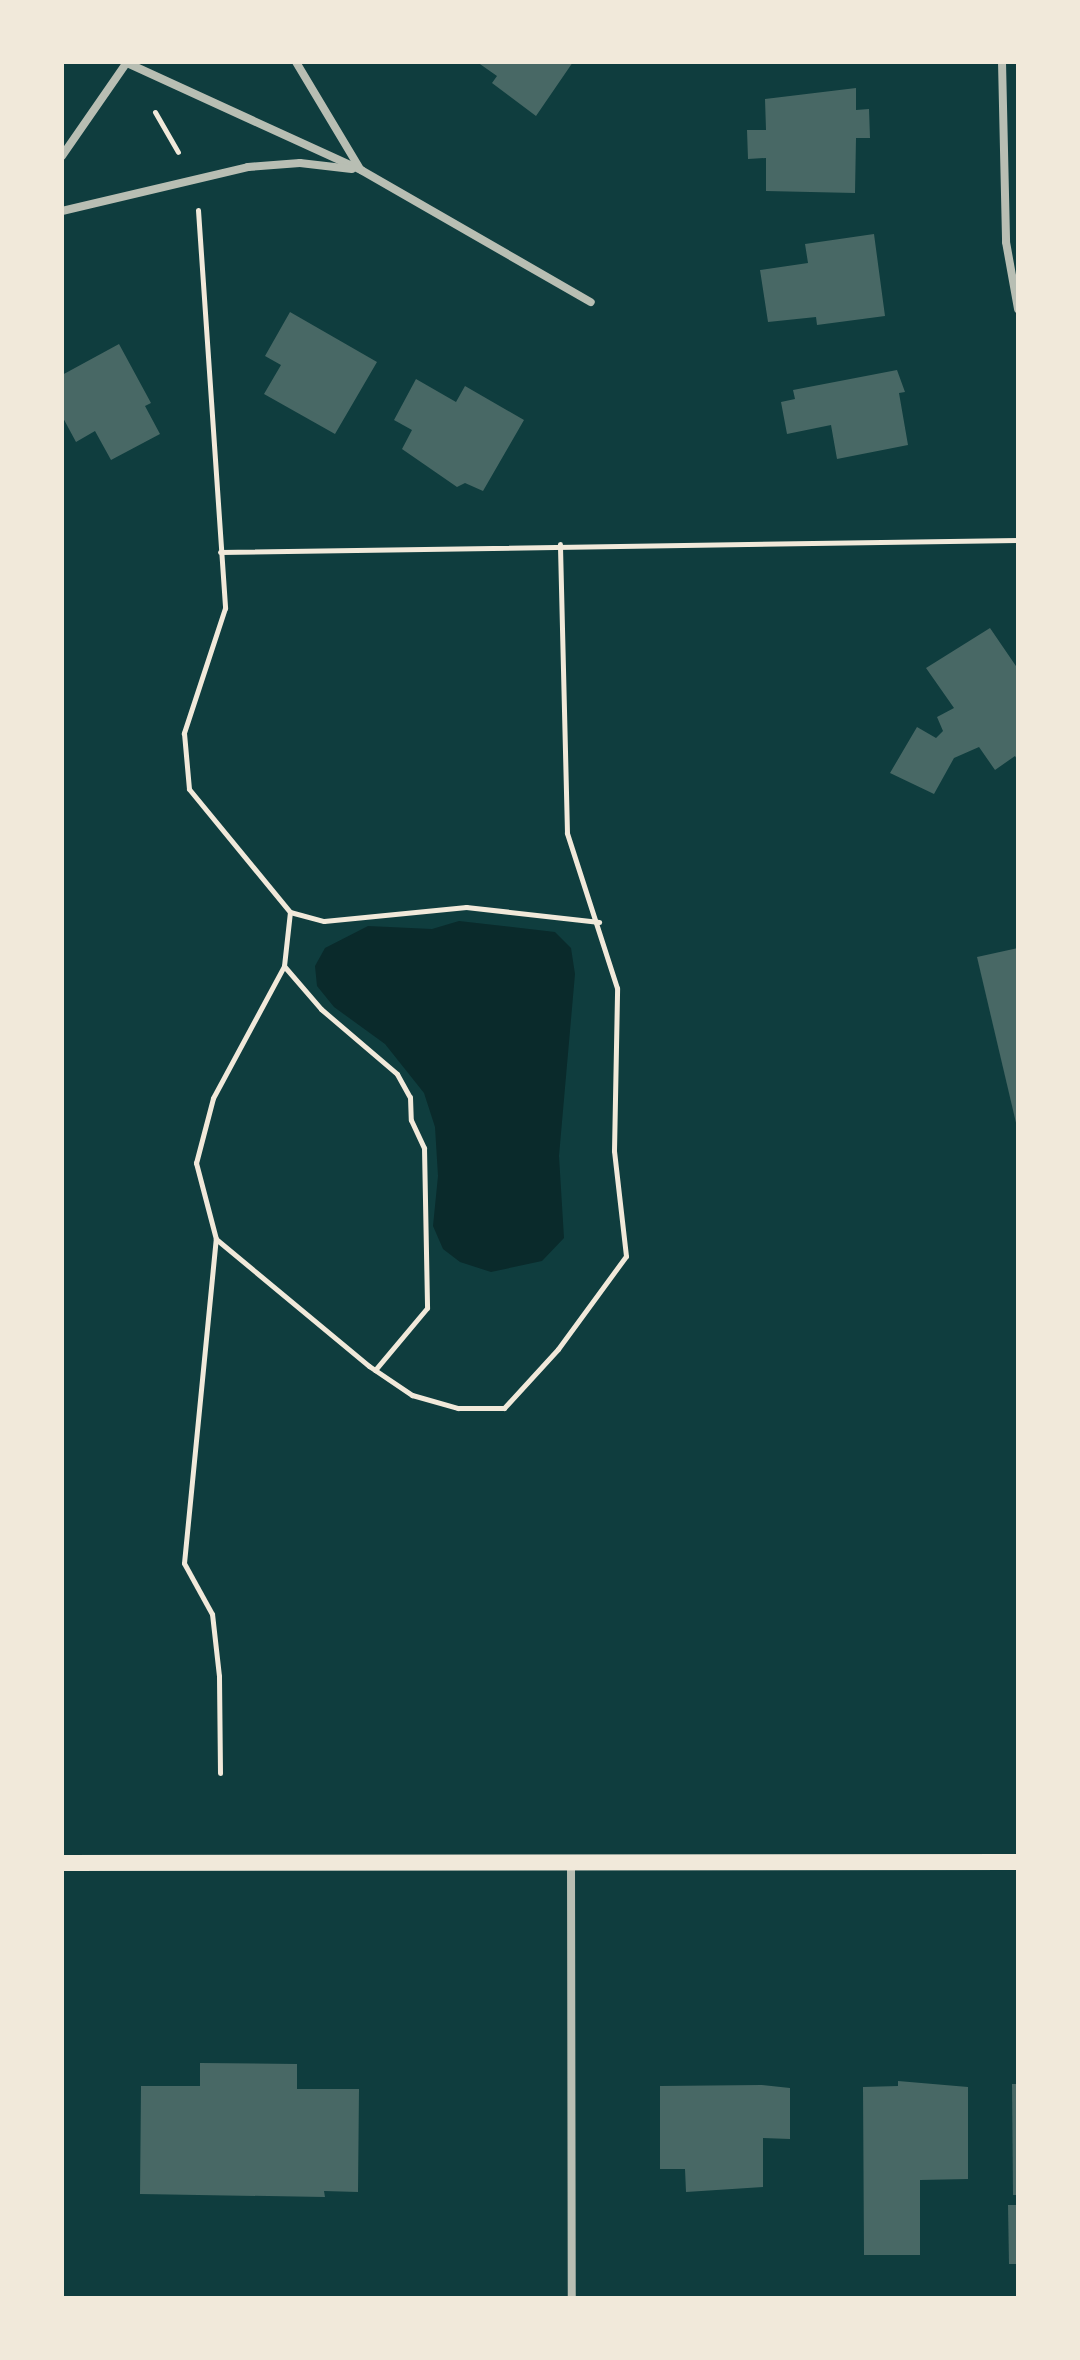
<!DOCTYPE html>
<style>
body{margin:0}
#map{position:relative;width:1080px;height:2360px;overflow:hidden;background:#0f3d3e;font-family:"Source Sans 3",sans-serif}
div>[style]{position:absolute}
.water>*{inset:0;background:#0a2a2b}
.building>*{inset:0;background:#486865}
.path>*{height:5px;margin:-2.5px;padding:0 2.5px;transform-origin:2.5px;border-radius:2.5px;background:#f1e9da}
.minor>*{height:8px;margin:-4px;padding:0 4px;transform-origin:4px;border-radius:4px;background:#b8beb3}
.secondary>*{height:16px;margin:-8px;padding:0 8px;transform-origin:8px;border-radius:8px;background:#f1e9da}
span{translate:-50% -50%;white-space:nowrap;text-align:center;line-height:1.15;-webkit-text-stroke:7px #f1e9da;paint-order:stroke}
.frame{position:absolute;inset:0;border:64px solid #f1e9da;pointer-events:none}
</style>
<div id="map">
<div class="water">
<i style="clip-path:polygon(459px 921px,555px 932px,571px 948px,575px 974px,559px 1156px,564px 1238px,542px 1261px,491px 1272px,460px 1262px,443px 1249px,433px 1226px,438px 1176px,435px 1127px,424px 1093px,385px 1044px,334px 1007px,317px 986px,315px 966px,325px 948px,368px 926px,432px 929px)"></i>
</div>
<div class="building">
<i style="clip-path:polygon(477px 62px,573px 62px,536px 116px,492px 83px,497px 76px)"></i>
<i style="clip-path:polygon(856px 88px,856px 110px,869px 109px,870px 138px,856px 138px,855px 193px,766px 191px,766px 158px,748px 159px,747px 130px,766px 130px,765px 99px)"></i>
<i style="clip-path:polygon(874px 234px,885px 316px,817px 325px,816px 317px,768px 322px,760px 270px,808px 263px,805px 244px)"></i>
<i style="clip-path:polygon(290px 312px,377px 362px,335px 434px,264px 394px,281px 365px,265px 356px)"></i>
<i style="clip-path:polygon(119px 344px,151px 403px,145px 406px,160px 434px,111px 460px,95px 431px,76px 442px,62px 416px,62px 375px)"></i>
<i style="clip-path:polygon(897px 370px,905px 392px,899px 393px,908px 445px,837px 459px,831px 425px,787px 434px,781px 402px,795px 399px,793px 390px)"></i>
<i style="clip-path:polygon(416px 379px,456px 402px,465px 386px,524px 420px,483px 491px,465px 483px,457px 487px,402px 449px,412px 430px,394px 420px)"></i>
<i style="clip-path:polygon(990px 628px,1018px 669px,1018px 761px,1015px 756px,995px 770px,979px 747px,954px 758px,934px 794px,890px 773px,917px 727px,936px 738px,943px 731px,937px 717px,954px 708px,926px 668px)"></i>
<i style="clip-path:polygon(1018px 948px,1018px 1127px,1017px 1127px,977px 957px)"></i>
<i style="clip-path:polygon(200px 2063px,297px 2064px,297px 2089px,359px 2089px,358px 2192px,324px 2191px,325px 2197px,140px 2194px,141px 2086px,200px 2086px)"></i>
<i style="clip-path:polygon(898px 2081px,968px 2087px,968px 2179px,920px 2180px,920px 2255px,864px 2255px,863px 2087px,898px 2086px)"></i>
<i style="clip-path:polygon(1012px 2084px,1018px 2084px,1018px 2195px,1013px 2195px)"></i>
<i style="clip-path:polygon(762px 2085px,790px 2088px,790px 2139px,763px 2138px,763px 2187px,686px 2192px,685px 2169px,660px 2169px,660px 2086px)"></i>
<i style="clip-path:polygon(1008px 2205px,1018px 2205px,1018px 2264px,1009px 2264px)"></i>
</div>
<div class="path">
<i style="left:155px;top:112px;width:46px;rotate:60.1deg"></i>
<i style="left:198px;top:210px;width:399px;rotate:86.1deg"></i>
<i style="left:225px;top:608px;width:132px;rotate:108.2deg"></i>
<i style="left:184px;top:733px;width:56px;rotate:84.9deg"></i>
<i style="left:189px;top:789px;width:159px;rotate:50.6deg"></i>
<i style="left:290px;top:912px;width:35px;rotate:15deg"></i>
<i style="left:324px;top:921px;width:143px;rotate:-5.6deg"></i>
<i style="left:466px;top:907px;width:134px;rotate:6.4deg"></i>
<i style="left:220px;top:552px;width:798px;rotate:-0.86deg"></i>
<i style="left:284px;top:966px;width:57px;rotate:49.3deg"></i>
<i style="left:321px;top:1009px;width:100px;rotate:40.5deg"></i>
<i style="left:397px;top:1074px;width:26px;rotate:61deg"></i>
<i style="left:410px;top:1097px;width:23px;rotate:88deg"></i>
<i style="left:411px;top:1120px;width:31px;rotate:65deg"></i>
<i style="left:424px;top:1148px;width:160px;rotate:88.9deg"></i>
<i style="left:427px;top:1308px;width:81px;rotate:130deg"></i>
<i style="left:216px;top:1239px;width:199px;rotate:39.7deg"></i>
<i style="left:369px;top:1366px;width:52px;rotate:34deg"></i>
<i style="left:412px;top:1395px;width:48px;rotate:15.8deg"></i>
<i style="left:458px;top:1408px;width:46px"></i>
<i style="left:504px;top:1408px;width:80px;rotate:-47.5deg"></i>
<i style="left:558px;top:1349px;width:115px;rotate:-53.8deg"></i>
<i style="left:626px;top:1256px;width:106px;rotate:-96.5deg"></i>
<i style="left:614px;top:1151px;width:163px;rotate:-88.9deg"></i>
<i style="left:617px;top:988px;width:163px;rotate:-107.9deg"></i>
<i style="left:567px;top:833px;width:289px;rotate:-91.4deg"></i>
<i style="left:220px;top:1773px;width:97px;rotate:-90.6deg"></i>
<i style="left:219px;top:1676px;width:62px;rotate:-96.4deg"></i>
<i style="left:212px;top:1614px;width:58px;rotate:-118.8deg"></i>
<i style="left:184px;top:1563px;width:326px;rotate:-84.4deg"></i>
<i style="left:216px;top:1239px;width:79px;rotate:-104.7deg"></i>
<i style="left:196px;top:1163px;width:67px;rotate:-75.3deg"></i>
<i style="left:213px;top:1098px;width:150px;rotate:-61.7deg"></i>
<i style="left:284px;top:966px;width:54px;rotate:-83.7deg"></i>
</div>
<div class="minor">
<i style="left:125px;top:62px;width:260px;rotate:24.6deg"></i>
<i style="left:361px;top:170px;width:265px;rotate:29.9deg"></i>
<i style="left:296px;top:62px;width:125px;rotate:59.1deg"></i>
<i style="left:1002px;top:62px;width:180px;rotate:88.7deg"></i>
<i style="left:1006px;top:242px;width:68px;rotate:79.8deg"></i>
<i style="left:62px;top:156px;width:114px;rotate:-55.3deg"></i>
<i style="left:62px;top:211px;width:191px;rotate:-13.3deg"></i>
<i style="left:248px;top:167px;width:52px;rotate:-4.4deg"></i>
<i style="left:300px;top:163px;width:52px;rotate:6.6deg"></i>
<i style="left:571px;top:1863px;width:435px;rotate:89.9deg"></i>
</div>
<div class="secondary">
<i style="left:62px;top:1863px;width:956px;rotate:-0.06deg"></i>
</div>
<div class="frame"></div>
</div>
